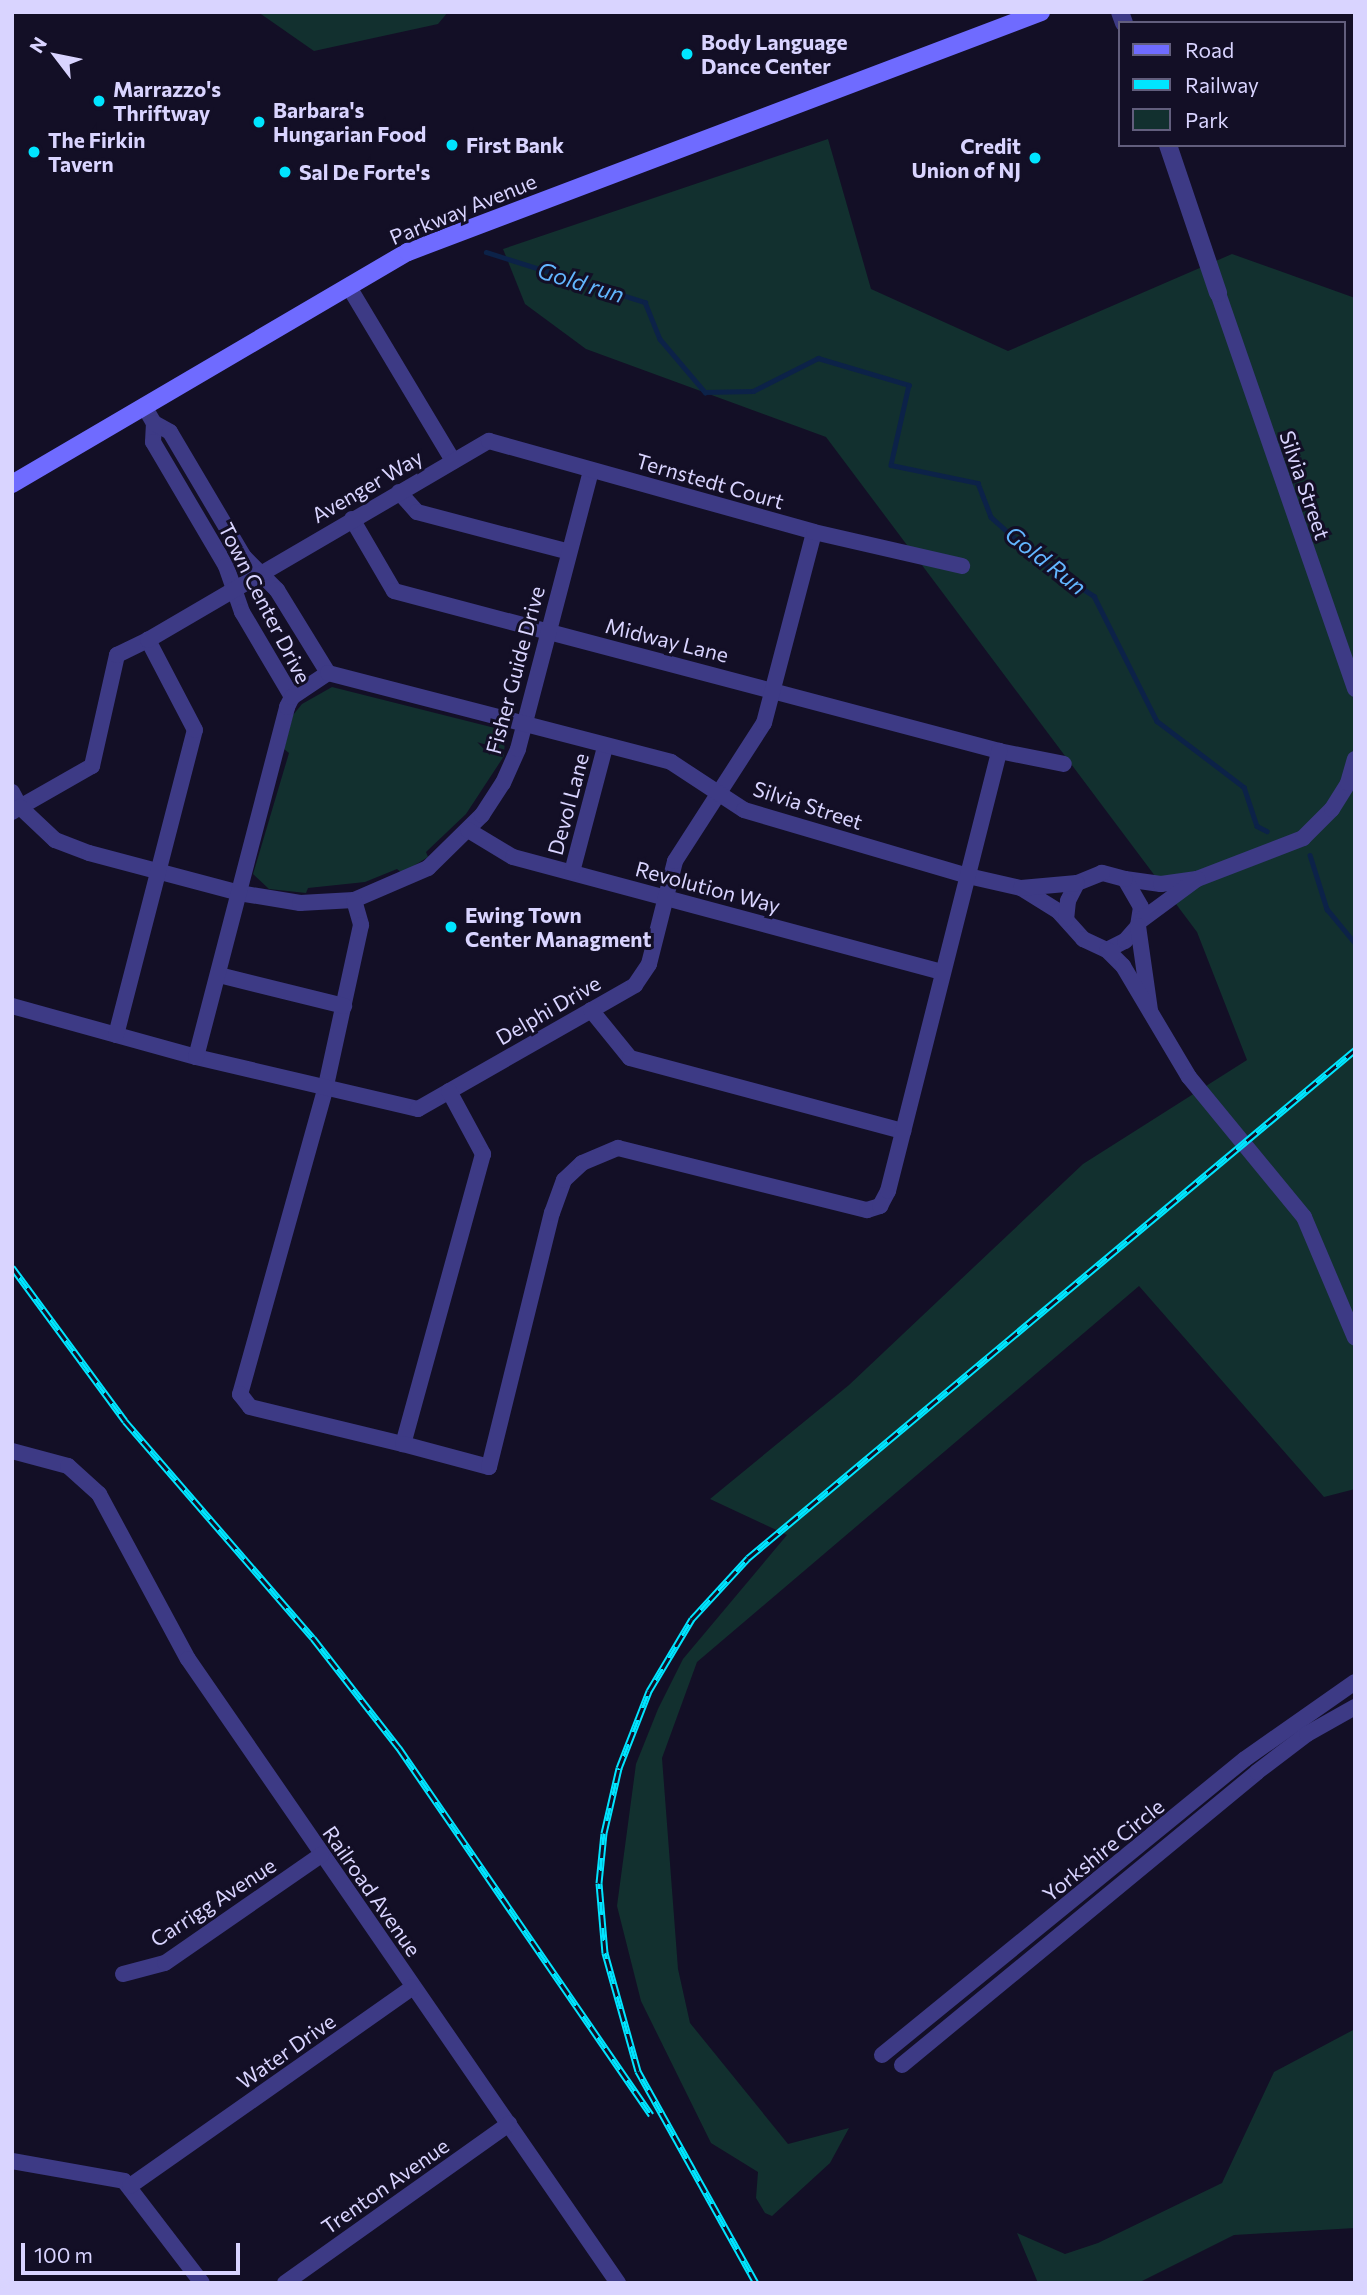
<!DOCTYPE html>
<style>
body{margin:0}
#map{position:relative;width:1367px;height:2295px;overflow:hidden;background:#130f26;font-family:Commissioner,sans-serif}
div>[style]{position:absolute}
.green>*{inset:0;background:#12302f}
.stream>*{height:4.5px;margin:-2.25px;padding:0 2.25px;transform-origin:2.25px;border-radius:2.25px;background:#0c2248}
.minor>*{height:16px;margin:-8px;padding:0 8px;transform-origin:8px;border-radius:8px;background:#3d3a85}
.tertiary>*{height:18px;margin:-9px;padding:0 9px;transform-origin:9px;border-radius:9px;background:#3d3a85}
.secondary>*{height:18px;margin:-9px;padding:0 9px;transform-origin:9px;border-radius:9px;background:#6f6bff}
.rail>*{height:7px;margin-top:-3.5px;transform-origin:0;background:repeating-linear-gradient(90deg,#130f26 0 13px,#00e5ff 0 26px);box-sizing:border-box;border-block:2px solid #00e5ff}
.dots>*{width:19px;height:19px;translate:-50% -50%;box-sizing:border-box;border:4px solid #130f26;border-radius:50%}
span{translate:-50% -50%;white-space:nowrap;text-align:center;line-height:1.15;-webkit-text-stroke:6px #130f26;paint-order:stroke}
.poi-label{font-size:21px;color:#d9d4ff;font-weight:700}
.left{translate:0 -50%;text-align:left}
.right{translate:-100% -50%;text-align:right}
.street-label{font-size:21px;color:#d9d4ff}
.water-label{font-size:23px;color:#62b6ff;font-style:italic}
.frame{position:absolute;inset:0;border:14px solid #d9d4ff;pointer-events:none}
.legend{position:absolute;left:1118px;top:21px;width:228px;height:126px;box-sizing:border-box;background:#130f26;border:2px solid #625e7d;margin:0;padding:9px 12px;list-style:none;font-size:21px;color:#d9d4ff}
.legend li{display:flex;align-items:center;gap:14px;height:35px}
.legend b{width:35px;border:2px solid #625e7d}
.north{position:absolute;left:21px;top:21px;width:70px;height:70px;-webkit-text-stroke:5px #130f26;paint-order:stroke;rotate:302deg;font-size:19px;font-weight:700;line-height:28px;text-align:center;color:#d9d4ff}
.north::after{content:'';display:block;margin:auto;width:24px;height:32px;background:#d9d4ff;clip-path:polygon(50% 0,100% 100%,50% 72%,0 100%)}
.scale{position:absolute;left:21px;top:2243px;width:219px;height:32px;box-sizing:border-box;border:4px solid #d9d4ff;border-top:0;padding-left:9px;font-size:21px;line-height:24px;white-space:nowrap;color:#d9d4ff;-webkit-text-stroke:5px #130f26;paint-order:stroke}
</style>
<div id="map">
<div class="green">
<i style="clip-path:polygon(258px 12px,448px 12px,438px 24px,314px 51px)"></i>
<i style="clip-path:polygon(828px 139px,871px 289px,1008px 351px,1232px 254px,1355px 298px,1355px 1489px,1324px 1497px,1139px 1286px,697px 1662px,662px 1758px,678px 1969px,690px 2023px,788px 2144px,849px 2128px,830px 2163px,772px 2216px,765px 2213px,756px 2198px,758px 2172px,711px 2143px,641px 2001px,617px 1906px,636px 1764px,658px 1709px,683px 1659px,787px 1535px,710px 1499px,849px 1385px,1083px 1164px,1247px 1060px,1197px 932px,826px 437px,586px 349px,525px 304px,503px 249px)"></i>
<i style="clip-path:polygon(332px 687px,499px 729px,505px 738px,504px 756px,466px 814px,426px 852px,428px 857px,402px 873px,397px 869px,365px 882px,308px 888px,306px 893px,269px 889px,253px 874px,289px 753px,284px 749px,293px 715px,302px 704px)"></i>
<i style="clip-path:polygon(1355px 2029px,1355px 2228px,1234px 2235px,1138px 2283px,1038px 2283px,1017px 2233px,1065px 2254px,1098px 2243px,1222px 2183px,1274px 2072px)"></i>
</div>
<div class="stream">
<i style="left:486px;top:252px;width:167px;rotate:17.5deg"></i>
<i style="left:645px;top:302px;width:40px;rotate:68deg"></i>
<i style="left:660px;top:339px;width:70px;rotate:49.7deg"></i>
<i style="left:705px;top:392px;width:48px;rotate:-1.2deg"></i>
<i style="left:753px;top:391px;width:73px;rotate:-26.9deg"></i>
<i style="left:818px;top:358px;width:95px;rotate:16.5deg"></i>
<i style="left:909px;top:385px;width:82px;rotate:102.7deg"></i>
<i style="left:891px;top:465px;width:89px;rotate:11.7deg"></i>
<i style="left:978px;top:483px;width:36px;rotate:69deg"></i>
<i style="left:991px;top:517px;width:69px;rotate:42deg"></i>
<i style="left:1042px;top:563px;width:62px;rotate:32.4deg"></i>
<i style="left:1094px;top:596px;width:140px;rotate:63.3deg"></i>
<i style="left:1157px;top:721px;width:109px;rotate:37.2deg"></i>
<i style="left:1244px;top:787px;width:41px;rotate:71.6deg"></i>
<i style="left:1257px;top:826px;width:11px;rotate:27deg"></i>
<i style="left:1310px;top:855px;width:57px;rotate:72.5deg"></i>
<i style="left:1327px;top:909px;width:44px;rotate:50.5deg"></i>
</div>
<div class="minor">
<i style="left:349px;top:287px;width:203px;rotate:59.1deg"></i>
<i style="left:1218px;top:293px;width:419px;rotate:70.9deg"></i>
<i style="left:144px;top:406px;width:20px;rotate:60deg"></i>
<i style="left:154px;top:423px;width:19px;rotate:93deg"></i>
<i style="left:153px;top:442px;width:144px;rotate:59.5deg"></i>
<i style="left:226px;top:566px;width:49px;rotate:70.8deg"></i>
<i style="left:242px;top:612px;width:99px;rotate:59.5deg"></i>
<i style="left:154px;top:423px;width:18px;rotate:29deg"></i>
<i style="left:170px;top:432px;width:145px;rotate:59.4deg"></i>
<i style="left:244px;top:557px;width:47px;rotate:45deg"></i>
<i style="left:277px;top:590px;width:97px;rotate:58.4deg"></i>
<i style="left:399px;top:492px;width:27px;rotate:48deg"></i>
<i style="left:417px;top:512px;width:157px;rotate:14.7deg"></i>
<i style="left:352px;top:519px;width:83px;rotate:59.7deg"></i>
<i style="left:394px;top:591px;width:626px;rotate:14.81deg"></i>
<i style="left:999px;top:751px;width:66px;rotate:11.3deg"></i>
<i style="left:12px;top:792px;width:17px;rotate:62deg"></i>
<i style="left:20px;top:807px;width:83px;rotate:-29.7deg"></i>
<i style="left:92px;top:766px;width:114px;rotate:-77.3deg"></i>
<i style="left:117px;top:655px;width:34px;rotate:-26deg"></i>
<i style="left:12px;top:812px;width:9px;rotate:-32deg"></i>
<i style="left:20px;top:807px;width:48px;rotate:43.3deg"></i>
<i style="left:55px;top:840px;width:36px;rotate:21deg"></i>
<i style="left:89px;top:853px;width:155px;rotate:14.9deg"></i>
<i style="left:239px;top:893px;width:62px;rotate:9.3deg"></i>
<i style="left:300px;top:903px;width:54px;rotate:-3.2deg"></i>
<i style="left:354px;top:900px;width:81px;rotate:-23.4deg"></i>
<i style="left:428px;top:868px;width:76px;rotate:-44.5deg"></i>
<i style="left:482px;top:815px;width:38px;rotate:-57deg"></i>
<i style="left:503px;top:783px;width:37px;rotate:-66deg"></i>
<i style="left:518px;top:749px;width:288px;rotate:-75.3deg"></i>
<i style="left:468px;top:830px;width:52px;rotate:31deg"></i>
<i style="left:513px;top:857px;width:444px;rotate:15deg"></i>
<i style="left:572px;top:872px;width:129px;rotate:-75.2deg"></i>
<i style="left:1125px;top:879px;width:36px;rotate:8deg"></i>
<i style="left:1161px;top:884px;width:36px;rotate:-8deg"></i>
<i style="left:1197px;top:879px;width:114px;rotate:-21.1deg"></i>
<i style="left:1303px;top:838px;width:41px;rotate:-45deg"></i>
<i style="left:1332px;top:809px;width:31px;rotate:-58deg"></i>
<i style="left:1348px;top:783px;width:25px;rotate:-74deg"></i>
<i style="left:1021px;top:888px;width:44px;rotate:31.9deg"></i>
<i style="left:1058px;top:911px;width:38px;rotate:48deg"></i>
<i style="left:1083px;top:939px;width:26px;rotate:25deg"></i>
<i style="left:1107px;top:950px;width:20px;rotate:-27deg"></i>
<i style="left:1125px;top:941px;width:20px;rotate:-49deg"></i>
<i style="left:1138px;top:926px;width:19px;rotate:-81deg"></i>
<i style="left:1141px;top:907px;width:32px;rotate:-120deg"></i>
<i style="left:1125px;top:879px;width:24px;rotate:-165deg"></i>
<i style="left:1102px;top:873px;width:27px;rotate:158deg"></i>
<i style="left:1077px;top:883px;width:20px;rotate:117deg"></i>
<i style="left:1068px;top:901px;width:18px;rotate:96deg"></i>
<i style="left:354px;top:900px;width:26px;rotate:74deg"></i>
<i style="left:361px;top:925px;width:169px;rotate:102.3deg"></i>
<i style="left:325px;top:1090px;width:316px;rotate:105.6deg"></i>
<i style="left:240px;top:1394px;width:16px;rotate:52deg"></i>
<i style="left:250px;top:1407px;width:157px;rotate:13.6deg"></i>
<i style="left:1140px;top:921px;width:71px;rotate:-36.4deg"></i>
<i style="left:1138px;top:926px;width:85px;rotate:81.9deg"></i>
<i style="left:1107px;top:950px;width:23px;rotate:45deg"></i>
<i style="left:1123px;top:966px;width:129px;rotate:59.3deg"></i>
<i style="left:1189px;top:1077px;width:181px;rotate:50.6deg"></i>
<i style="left:1304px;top:1217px;width:131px;rotate:67.1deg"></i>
<i style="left:219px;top:975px;width:129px;rotate:13.9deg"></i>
<i style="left:12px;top:1006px;width:191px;rotate:15.5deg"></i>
<i style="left:196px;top:1057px;width:228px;rotate:13.2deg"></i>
<i style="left:418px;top:1109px;width:250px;rotate:-29.7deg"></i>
<i style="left:635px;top:985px;width:25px;rotate:-56deg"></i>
<i style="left:649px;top:964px;width:106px;rotate:-75.8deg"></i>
<i style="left:675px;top:861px;width:164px;rotate:-57.2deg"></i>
<i style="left:764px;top:723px;width:197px;rotate:-75.3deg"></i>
<i style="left:591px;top:1010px;width:62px;rotate:50.9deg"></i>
<i style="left:630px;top:1058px;width:283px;rotate:15deg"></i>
<i style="left:116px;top:1035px;width:315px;rotate:-75.5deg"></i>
<i style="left:195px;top:730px;width:102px;rotate:-117.6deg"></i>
<i style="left:148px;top:640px;width:395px;rotate:-30.3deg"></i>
<i style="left:489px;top:441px;width:337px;rotate:15.6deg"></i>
<i style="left:814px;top:532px;width:152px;rotate:12.9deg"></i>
<i style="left:196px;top:1057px;width:362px;rotate:-75.4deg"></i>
<i style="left:287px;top:707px;width:11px;rotate:-63deg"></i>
<i style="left:292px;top:697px;width:43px;rotate:-33.7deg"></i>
<i style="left:328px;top:673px;width:354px;rotate:14.5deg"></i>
<i style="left:671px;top:762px;width:87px;rotate:33.3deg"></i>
<i style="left:744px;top:810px;width:234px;rotate:16.4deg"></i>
<i style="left:968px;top:876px;width:54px;rotate:12.8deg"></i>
<i style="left:1021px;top:888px;width:56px;rotate:-5.1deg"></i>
<i style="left:449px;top:1091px;width:72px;rotate:61.6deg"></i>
<i style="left:483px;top:1154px;width:301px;rotate:105.4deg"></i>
<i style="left:403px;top:1444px;width:89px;rotate:15deg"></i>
<i style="left:489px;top:1467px;width:262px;rotate:-76.1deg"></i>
<i style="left:552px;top:1213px;width:35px;rotate:-70deg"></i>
<i style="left:564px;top:1180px;width:25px;rotate:-43deg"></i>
<i style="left:582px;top:1163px;width:39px;rotate:-23deg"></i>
<i style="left:618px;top:1148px;width:257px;rotate:14deg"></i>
<i style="left:867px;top:1210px;width:14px;rotate:-17deg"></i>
<i style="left:880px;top:1206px;width:17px;rotate:-62deg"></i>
<i style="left:888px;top:1191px;width:454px;rotate:-75.8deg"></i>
<i style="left:12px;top:1451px;width:58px;rotate:15deg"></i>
<i style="left:68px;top:1466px;width:42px;rotate:42.1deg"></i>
<i style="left:99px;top:1494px;width:187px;rotate:61.7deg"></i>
<i style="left:188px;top:1659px;width:758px;rotate:55.43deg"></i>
<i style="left:123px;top:1974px;width:43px;rotate:-14.7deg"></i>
<i style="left:165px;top:1963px;width:190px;rotate:-34.7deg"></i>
<i style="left:882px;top:2055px;width:468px;rotate:-39.2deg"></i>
<i style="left:1245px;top:1759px;width:134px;rotate:-35deg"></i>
<i style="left:902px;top:2065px;width:460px;rotate:-39.5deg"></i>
<i style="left:1257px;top:1772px;width:63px;rotate:-37.2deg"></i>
<i style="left:1307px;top:1734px;width:55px;rotate:-29.4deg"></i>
<i style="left:12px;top:2161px;width:114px;rotate:10.1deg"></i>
<i style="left:124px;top:2181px;width:128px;rotate:52.6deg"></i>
<i style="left:130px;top:2186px;width:346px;rotate:-35.1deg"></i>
<i style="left:285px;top:2283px;width:275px;rotate:-35.4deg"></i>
</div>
<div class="tertiary">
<i style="left:1120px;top:12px;width:12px;rotate:70deg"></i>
<i style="left:1168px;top:145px;width:156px;rotate:71.3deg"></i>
</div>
<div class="secondary">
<i style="left:12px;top:484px;width:459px;rotate:-30.4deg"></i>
<i style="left:408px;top:252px;width:677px;rotate:-20.76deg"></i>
</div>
<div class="rail">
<i style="left:12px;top:1267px;width:191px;rotate:53.7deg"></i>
<i style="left:125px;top:1421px;width:287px;rotate:49.1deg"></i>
<i style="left:313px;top:1638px;width:140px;rotate:52deg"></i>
<i style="left:399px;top:1748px;width:445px;rotate:55.5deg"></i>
<i style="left:756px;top:2283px;width:243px;rotate:-119.1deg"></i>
<i style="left:638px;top:2071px;width:123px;rotate:-105.6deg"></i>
<i style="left:605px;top:1953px;width:70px;rotate:-94.9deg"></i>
<i style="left:599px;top:1883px;width:50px;rotate:-84.3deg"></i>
<i style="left:604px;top:1833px;width:67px;rotate:-77deg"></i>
<i style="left:619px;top:1768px;width:83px;rotate:-68.7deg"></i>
<i style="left:649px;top:1691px;width:84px;rotate:-59.2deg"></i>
<i style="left:692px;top:1619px;width:83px;rotate:-47.4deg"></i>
<i style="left:748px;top:1558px;width:792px;rotate:-39.93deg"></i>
</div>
<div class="dots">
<i style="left:687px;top:54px;background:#00e5ff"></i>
<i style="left:99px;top:101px;background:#00e5ff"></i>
<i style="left:259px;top:122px;background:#00e5ff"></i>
<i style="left:452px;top:145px;background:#00e5ff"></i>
<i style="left:34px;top:152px;background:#00e5ff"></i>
<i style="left:1035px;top:158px;background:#00e5ff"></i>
<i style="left:285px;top:172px;background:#00e5ff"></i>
<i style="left:451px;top:927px;background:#00e5ff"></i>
</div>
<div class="poi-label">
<span class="left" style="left:701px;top:54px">Body Language<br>Dance Center</span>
<span class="left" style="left:113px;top:101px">Marrazzo's<br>Thriftway</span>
<span class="left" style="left:273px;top:122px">Barbara's<br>Hungarian Food</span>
<span class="left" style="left:48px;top:152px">The Firkin<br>Tavern</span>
<span class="left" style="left:466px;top:145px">First Bank</span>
<span class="right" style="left:1021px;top:158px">Credit<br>Union of NJ</span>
<span class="left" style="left:299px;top:172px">Sal De Forte's</span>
<span class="left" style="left:465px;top:927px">Ewing Town<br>Center Managment</span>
</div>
<div class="street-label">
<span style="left:463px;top:209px;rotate:-22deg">Parkway Avenue</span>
<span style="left:710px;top:481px;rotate:16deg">Ternstedt Court</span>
<span style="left:1305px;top:485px;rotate:71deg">Silvia Street</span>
<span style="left:367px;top:486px;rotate:-30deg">Avenger Way</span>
<span style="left:265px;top:603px;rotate:63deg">Town Center Drive</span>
<span style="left:667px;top:640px;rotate:14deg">Midway Lane</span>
<span style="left:515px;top:670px;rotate:-75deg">Fisher Guide Drive</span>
<span style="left:568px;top:804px;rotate:-75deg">Devol Lane</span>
<span style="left:808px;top:805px;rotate:18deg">Silvia Street</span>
<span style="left:708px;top:887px;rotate:15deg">Revolution Way</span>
<span style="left:548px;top:1010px;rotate:-30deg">Delphi Drive</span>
<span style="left:1103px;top:1850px;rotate:-39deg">Yorkshire Circle</span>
<span style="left:372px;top:1891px;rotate:55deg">Railroad Avenue</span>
<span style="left:213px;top:1902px;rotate:-33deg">Carrigg Avenue</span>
<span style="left:286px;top:2051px;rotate:-35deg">Water Drive</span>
<span style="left:385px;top:2186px;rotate:-35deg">Trenton Avenue</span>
</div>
<div class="water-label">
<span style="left:581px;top:282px;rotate:17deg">Gold run</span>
<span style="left:1046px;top:560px;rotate:38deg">Gold Run</span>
</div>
<div class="frame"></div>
<ul class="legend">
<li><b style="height:9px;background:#6f6bff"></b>Road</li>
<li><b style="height:9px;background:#00e5ff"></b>Railway</li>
<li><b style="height:19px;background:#12302f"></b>Park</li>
</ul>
<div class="north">N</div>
<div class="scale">100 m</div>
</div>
